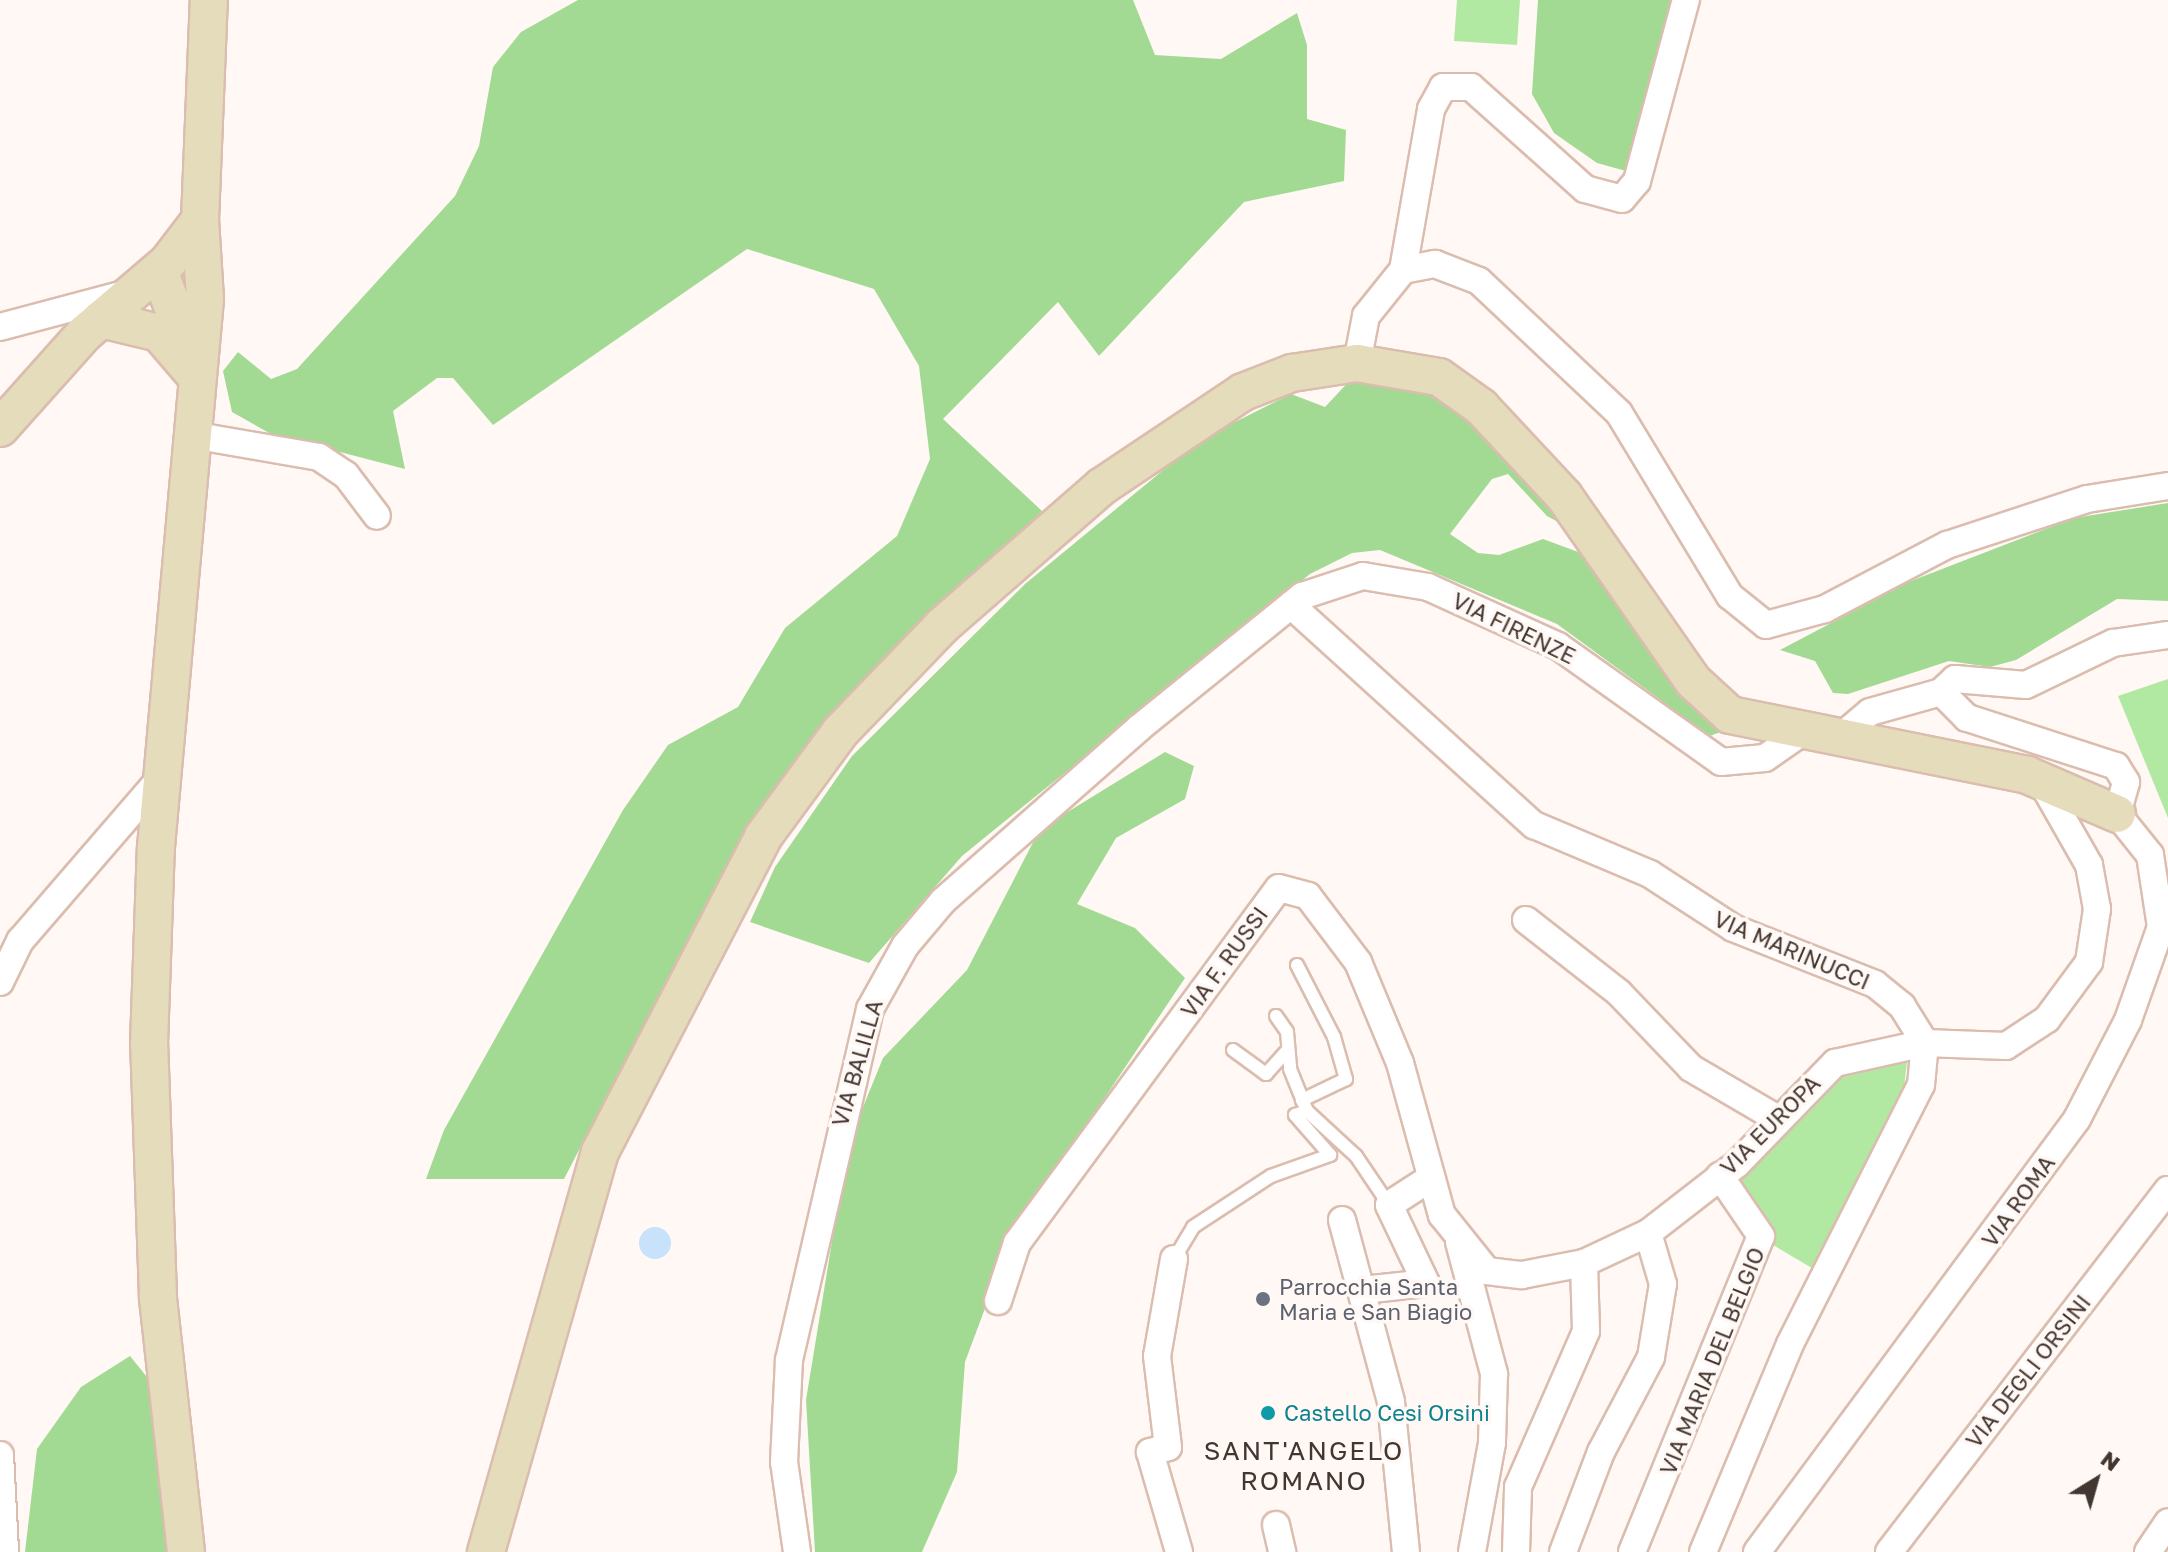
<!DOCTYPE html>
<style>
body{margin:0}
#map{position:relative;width:2168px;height:1552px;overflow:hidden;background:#fff8f5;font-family:"Golos Text",sans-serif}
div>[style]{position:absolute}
.green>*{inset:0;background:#b2e9a2}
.forest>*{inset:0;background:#a2da93}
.water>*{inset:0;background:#c9e2fc}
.round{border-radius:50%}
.roads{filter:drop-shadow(2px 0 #dbbdaf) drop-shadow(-2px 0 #dbbdaf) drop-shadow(0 2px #dbbdaf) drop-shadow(0 -2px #dbbdaf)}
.lane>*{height:12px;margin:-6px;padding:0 6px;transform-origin:6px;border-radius:6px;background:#fff}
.street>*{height:26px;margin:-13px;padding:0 13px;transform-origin:13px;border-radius:13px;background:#fff}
.secondary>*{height:36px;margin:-18px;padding:0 18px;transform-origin:18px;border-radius:18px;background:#e5dcbb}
.dots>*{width:22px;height:22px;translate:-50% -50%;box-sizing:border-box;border:4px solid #fff8f5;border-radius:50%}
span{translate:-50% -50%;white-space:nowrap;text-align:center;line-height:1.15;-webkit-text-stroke:7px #fff8f5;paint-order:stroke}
.street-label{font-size:22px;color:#423630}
.worship-label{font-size:22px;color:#5b616d}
.left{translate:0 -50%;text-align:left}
.culture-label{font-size:22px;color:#0d838f}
.quarter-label{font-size:26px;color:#423630;letter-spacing:2px}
.north{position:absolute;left:2056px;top:1440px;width:80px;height:80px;-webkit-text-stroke:6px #fff8f5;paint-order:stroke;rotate:37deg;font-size:22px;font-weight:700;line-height:32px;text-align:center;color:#423630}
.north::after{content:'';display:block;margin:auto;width:28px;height:36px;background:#423630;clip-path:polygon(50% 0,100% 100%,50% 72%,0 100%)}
</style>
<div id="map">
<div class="green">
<i style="clip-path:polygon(1457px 0,1520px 0,1517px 45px,1454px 41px)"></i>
<i style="clip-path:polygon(2168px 679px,2168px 818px,2118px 696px)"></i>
<i style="clip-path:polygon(1908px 1054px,1901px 1112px,1817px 1271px,1768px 1242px,1728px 1178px,1821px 1080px)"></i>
</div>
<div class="forest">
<i style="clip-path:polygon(578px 0,1133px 0,1155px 55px,1221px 59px,1297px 13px,1307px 45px,1307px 119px,1346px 130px,1344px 181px,1244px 202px,1099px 356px,1058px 302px,943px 419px,1042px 511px,794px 768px,702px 912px,564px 1179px,426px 1179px,444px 1130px,623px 810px,668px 745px,738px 707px,785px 628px,897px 536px,930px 459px,919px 366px,874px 289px,747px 249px,493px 425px,453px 378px,437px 378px,393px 411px,405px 469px,271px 434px,232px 412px,223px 371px,238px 352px,271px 379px,297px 369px,455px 196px,479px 146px,493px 67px,521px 32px)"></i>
<i style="clip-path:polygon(1538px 0,1673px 0,1626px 171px,1597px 163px,1554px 133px,1532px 94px)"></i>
<i style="clip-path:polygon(1355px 375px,1440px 385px,1571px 529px,1547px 516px,1508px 474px,1492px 479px,1450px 534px,1478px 553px,1499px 555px,1543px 539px,1581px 553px,1618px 588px,1723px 731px,1710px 736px,1557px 624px,1380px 550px,1352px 553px,1310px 574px,962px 856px,869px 963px,750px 922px,775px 867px,852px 756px,1025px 584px,1201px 439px,1291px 394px,1325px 407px)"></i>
<i style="clip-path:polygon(2168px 503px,2168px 601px,2117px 599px,2016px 660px,1990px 667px,1949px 661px,1848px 694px,1833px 693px,1815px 661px,1780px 650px,1911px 581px,2074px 518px)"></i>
<i style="clip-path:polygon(1165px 752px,1194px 766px,1185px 799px,1116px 838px,1077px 904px,1135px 928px,1185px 978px,1012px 1236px,965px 1362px,957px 1472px,922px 1552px,815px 1552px,806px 1400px,848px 1144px,883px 1058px,967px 970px,1040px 829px)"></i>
<i style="clip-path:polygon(130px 1356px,155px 1387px,169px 1552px,25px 1552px,37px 1449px,81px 1387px)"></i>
</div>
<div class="water">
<i class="round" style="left:639px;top:1227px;width:32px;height:32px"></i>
</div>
<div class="roads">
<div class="lane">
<i style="left:1297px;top:965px;width:81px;rotate:62.8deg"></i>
<i style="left:1334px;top:1037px;width:44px;rotate:74.1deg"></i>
<i style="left:1346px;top:1079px;width:49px;rotate:154.5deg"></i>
<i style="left:1276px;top:1016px;width:19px;rotate:55deg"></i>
<i style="left:1287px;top:1032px;width:37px;rotate:85deg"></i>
<i style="left:1290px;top:1069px;width:45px;rotate:68deg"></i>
<i style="left:1307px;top:1111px;width:67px;rotate:42.6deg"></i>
<i style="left:1356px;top:1156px;width:59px;rotate:56deg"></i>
<i style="left:1233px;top:1050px;width:41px;rotate:36deg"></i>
<i style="left:1266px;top:1074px;width:30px;rotate:-48deg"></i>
<i style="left:1174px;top:1259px;width:37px;rotate:-59deg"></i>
<i style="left:1193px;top:1227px;width:93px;rotate:-33.2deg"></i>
<i style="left:1271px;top:1176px;width:63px;rotate:-19.6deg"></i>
<i style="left:1330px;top:1155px;width:53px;rotate:-131.2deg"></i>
<i style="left:1295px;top:1115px;width:13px;rotate:-18deg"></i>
</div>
<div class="street">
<i style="left:1403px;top:270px;width:163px;rotate:-80.1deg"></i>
<i style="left:1431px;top:109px;width:25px;rotate:-61deg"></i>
<i style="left:1443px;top:87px;width:28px"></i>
<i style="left:1471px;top:87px;width:153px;rotate:41.8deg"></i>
<i style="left:1585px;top:189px;width:38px;rotate:15deg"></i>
<i style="left:1622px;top:199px;width:23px;rotate:-50deg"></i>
<i style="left:1637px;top:181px;width:188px;rotate:-74.9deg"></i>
<i style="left:0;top:327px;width:140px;rotate:-14.9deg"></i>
<i style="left:1357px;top:363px;width:48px;rotate:-79.2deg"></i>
<i style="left:1366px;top:316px;width:59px;rotate:-51.2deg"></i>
<i style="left:1403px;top:270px;width:33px;rotate:-11deg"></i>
<i style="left:1435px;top:264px;width:47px;rotate:21.1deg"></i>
<i style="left:1479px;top:281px;width:192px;rotate:43.3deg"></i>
<i style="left:1619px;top:413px;width:214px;rotate:58.8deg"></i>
<i style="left:1730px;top:596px;width:46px;rotate:38.9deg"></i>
<i style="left:1766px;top:625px;width:61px;rotate:-15.2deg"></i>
<i style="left:1825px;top:609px;width:138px;rotate:-27.7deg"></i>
<i style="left:1947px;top:545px;width:147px;rotate:-18.2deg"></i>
<i style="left:2087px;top:499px;width:82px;rotate:-9.1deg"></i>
<i style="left:192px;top:435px;width:129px;rotate:9.8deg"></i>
<i style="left:319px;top:457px;width:32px;rotate:34deg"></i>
<i style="left:346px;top:475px;width:51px;rotate:52.9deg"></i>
<i style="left:1291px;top:605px;width:328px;rotate:42.2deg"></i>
<i style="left:1534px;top:825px;width:126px;rotate:22.9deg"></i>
<i style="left:1650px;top:874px;width:99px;rotate:33deg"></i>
<i style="left:1733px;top:928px;width:153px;rotate:21.5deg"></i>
<i style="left:1875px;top:984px;width:35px;rotate:39deg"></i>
<i style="left:1902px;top:1006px;width:44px;rotate:58.1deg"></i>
<i style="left:1837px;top:740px;width:43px;rotate:-40.3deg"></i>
<i style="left:1870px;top:712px;width:74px;rotate:-15.7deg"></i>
<i style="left:1526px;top:920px;width:118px;rotate:38.1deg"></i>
<i style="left:1619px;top:993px;width:104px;rotate:46.2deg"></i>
<i style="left:1691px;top:1068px;width:101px;rotate:30.4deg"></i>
<i style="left:0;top:982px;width:46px;rotate:-64deg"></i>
<i style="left:20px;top:941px;width:222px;rotate:-49.2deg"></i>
<i style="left:1342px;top:1220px;width:188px;rotate:74.9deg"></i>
<i style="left:1391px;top:1402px;width:151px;rotate:84.3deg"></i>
<i style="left:1459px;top:1242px;width:137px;rotate:75.1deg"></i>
<i style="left:1494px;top:1374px;width:69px;rotate:91.7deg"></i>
<i style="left:1492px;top:1443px;width:111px;rotate:100.4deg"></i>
<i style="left:1174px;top:1259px;width:98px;rotate:99.9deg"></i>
<i style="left:1157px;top:1356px;width:92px;rotate:83.1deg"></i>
<i style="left:1168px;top:1447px;width:19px;rotate:164deg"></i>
<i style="left:1150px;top:1452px;width:104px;rotate:73.8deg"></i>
<i style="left:1363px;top:1290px;width:63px;rotate:-6.3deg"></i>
<i style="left:1426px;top:1283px;width:86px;rotate:-115.4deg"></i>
<i style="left:1389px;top:1205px;width:48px;rotate:-33deg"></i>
<i style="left:998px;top:1301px;width:61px;rotate:-71.9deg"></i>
<i style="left:1017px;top:1243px;width:441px;rotate:-53.6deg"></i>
<i style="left:1279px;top:888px;width:30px;rotate:15deg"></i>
<i style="left:1308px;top:896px;width:83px;rotate:52.9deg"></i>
<i style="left:1358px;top:962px;width:109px;rotate:67.4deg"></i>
<i style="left:1400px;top:1063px;width:158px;rotate:74.6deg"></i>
<i style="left:1442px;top:1215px;width:72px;rotate:51.2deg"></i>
<i style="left:1487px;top:1271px;width:35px;rotate:7deg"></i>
<i style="left:1522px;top:1275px;width:63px;rotate:-11deg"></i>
<i style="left:1584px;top:1263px;width:71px;rotate:-25.1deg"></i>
<i style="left:1648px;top:1233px;width:113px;rotate:-37.8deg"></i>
<i style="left:1737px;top:1164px;width:141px;rotate:-45.9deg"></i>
<i style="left:1835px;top:1063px;width:92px;rotate:-12.5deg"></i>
<i style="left:1925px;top:1043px;width:81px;rotate:2.1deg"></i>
<i style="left:2006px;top:1046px;width:49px;rotate:-33.4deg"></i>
<i style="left:2047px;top:1019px;width:71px;rotate:-53.6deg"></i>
<i style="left:2089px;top:962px;width:54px;rotate:-81.4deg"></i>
<i style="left:2097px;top:909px;width:45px;rotate:-100.3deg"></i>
<i style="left:2089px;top:865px;width:99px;rotate:-119.7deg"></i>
<i style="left:0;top:1455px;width:97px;rotate:87deg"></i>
<i style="left:1276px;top:1525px;width:28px;rotate:77deg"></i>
<i style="left:797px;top:1552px;width:91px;rotate:-98.2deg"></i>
<i style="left:784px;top:1462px;width:102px;rotate:-87.2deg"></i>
<i style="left:789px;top:1360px;width:360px;rotate:-77deg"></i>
<i style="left:870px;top:1009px;width:72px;rotate:-60.9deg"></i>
<i style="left:905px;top:946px;width:59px;rotate:-49.8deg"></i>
<i style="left:943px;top:901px;width:261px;rotate:-41.4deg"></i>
<i style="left:1139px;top:728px;width:210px;rotate:-39deg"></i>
<i style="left:1302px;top:596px;width:64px;rotate:-18.2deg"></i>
<i style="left:1363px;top:576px;width:66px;rotate:9.6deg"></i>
<i style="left:1428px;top:587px;width:143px;rotate:24.4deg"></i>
<i style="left:1558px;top:646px;width:200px;rotate:35.4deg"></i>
<i style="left:1721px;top:762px;width:44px;rotate:-5.2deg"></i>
<i style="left:1765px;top:758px;width:44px;rotate:-34.8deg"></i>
<i style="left:1516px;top:1552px;width:65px;rotate:-88.2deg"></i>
<i style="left:1518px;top:1487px;width:170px;rotate:-66.4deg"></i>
<i style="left:1586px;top:1331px;width:68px;rotate:-91.7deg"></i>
<i style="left:1563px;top:1552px;width:107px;rotate:-69.2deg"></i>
<i style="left:1601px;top:1452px;width:107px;rotate:-62.2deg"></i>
<i style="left:1651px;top:1357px;width:74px;rotate:-80.7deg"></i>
<i style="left:1663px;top:1284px;width:53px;rotate:-106.4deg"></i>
<i style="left:1632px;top:1552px;width:341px;rotate:-67.8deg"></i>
<i style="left:1761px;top:1236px;width:73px;rotate:-124.3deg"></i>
<i style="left:1703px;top:1552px;width:225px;rotate:-67.3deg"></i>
<i style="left:1790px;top:1344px;width:290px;rotate:-63.2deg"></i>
<i style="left:1921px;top:1085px;width:42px;rotate:-84.6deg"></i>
<i style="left:1757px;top:1552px;width:538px;rotate:-53.53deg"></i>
<i style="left:2077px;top:1119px;width:111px;rotate:-62.7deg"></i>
<i style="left:2128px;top:1020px;width:99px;rotate:-70.5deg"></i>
<i style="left:2161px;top:927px;width:73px;rotate:-98.7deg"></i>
<i style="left:2150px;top:855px;width:53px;rotate:-128.8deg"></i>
<i style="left:2117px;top:814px;width:33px;rotate:-74deg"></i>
<i style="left:2126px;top:782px;width:19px;rotate:-122deg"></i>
<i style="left:2116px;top:766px;width:157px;rotate:-162.1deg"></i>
<i style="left:1967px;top:718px;width:37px;rotate:-135deg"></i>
<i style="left:1941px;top:692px;width:19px;rotate:-43deg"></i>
<i style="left:1955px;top:679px;width:71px;rotate:4.8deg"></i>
<i style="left:2026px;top:685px;width:97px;rotate:-25.8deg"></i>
<i style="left:2113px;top:643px;width:56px;rotate:-8.3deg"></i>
<i style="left:1889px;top:1552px;width:457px;rotate:-52.4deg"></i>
<i style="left:2148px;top:1552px;width:36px;rotate:-56deg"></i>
</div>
<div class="secondary">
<i style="left:159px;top:271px;width:93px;rotate:69.2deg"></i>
<i style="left:101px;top:319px;width:60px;rotate:13.6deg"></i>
<i style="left:159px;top:333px;width:55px;rotate:49.4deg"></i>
<i style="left:0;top:428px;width:127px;rotate:-48.2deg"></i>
<i style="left:85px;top:333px;width:109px;rotate:-40.5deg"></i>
<i style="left:168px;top:262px;width:53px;rotate:-52.7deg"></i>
<i style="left:186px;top:1552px;width:257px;rotate:-96.3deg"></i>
<i style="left:158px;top:1297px;width:253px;rotate:-92deg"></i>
<i style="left:149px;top:1044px;width:197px;rotate:-88deg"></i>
<i style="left:156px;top:847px;width:550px;rotate:-84.89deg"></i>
<i style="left:205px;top:299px;width:79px;rotate:-93.6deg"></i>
<i style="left:200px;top:220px;width:220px;rotate:-87.7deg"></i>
<i style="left:486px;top:1552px;width:416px;rotate:-74.1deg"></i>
<i style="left:600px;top:1152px;width:355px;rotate:-62.6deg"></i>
<i style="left:763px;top:837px;width:130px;rotate:-53.7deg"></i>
<i style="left:840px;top:732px;width:149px;rotate:-46.1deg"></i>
<i style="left:943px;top:625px;width:210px;rotate:-41.1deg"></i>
<i style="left:1101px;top:487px;width:171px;rotate:-33.8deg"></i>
<i style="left:1243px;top:392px;width:53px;rotate:-21.2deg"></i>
<i style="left:1292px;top:373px;width:66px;rotate:-8.7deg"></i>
<i style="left:1357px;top:363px;width:83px;rotate:9.7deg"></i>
<i style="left:1439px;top:377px;width:52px;rotate:35.5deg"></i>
<i style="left:1481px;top:407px;width:122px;rotate:47deg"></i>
<i style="left:1564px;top:496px;width:226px;rotate:55.1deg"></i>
<i style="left:1693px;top:681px;width:50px;rotate:42.6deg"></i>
<i style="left:1730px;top:715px;width:303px;rotate:11.4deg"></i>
<i style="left:2027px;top:775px;width:98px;rotate:23.4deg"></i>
</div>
</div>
<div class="dots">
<i style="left:1263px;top:1299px;background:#6b7280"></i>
<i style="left:1268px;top:1413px;background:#0f9aa8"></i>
</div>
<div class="street-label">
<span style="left:1514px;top:628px;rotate:26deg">VIA FIRENZE</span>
<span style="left:1792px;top:950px;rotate:23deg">VIA MARINUCCI</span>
<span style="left:1224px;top:962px;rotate:-54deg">VIA F. RUSSI</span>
<span style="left:857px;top:1063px;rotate:-74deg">VIA BALILLA</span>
<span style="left:1770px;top:1125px;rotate:-45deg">VIA EUROPA</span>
<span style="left:2018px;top:1201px;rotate:-54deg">VIA ROMA</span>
<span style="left:1712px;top:1361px;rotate:-68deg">VIA MARIA DEL BELGIO</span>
<span style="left:2028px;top:1371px;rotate:-52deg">VIA DEGLI ORSINI</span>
</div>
<div class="worship-label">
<span class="left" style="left:1279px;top:1299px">Parrocchia Santa<br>Maria e San Biagio</span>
</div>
<div class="culture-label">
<span class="left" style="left:1284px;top:1413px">Castello Cesi Orsini</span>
</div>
<div class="quarter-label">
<span style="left:1304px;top:1466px">SANT'ANGELO<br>ROMANO</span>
</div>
<div class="north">N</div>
</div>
